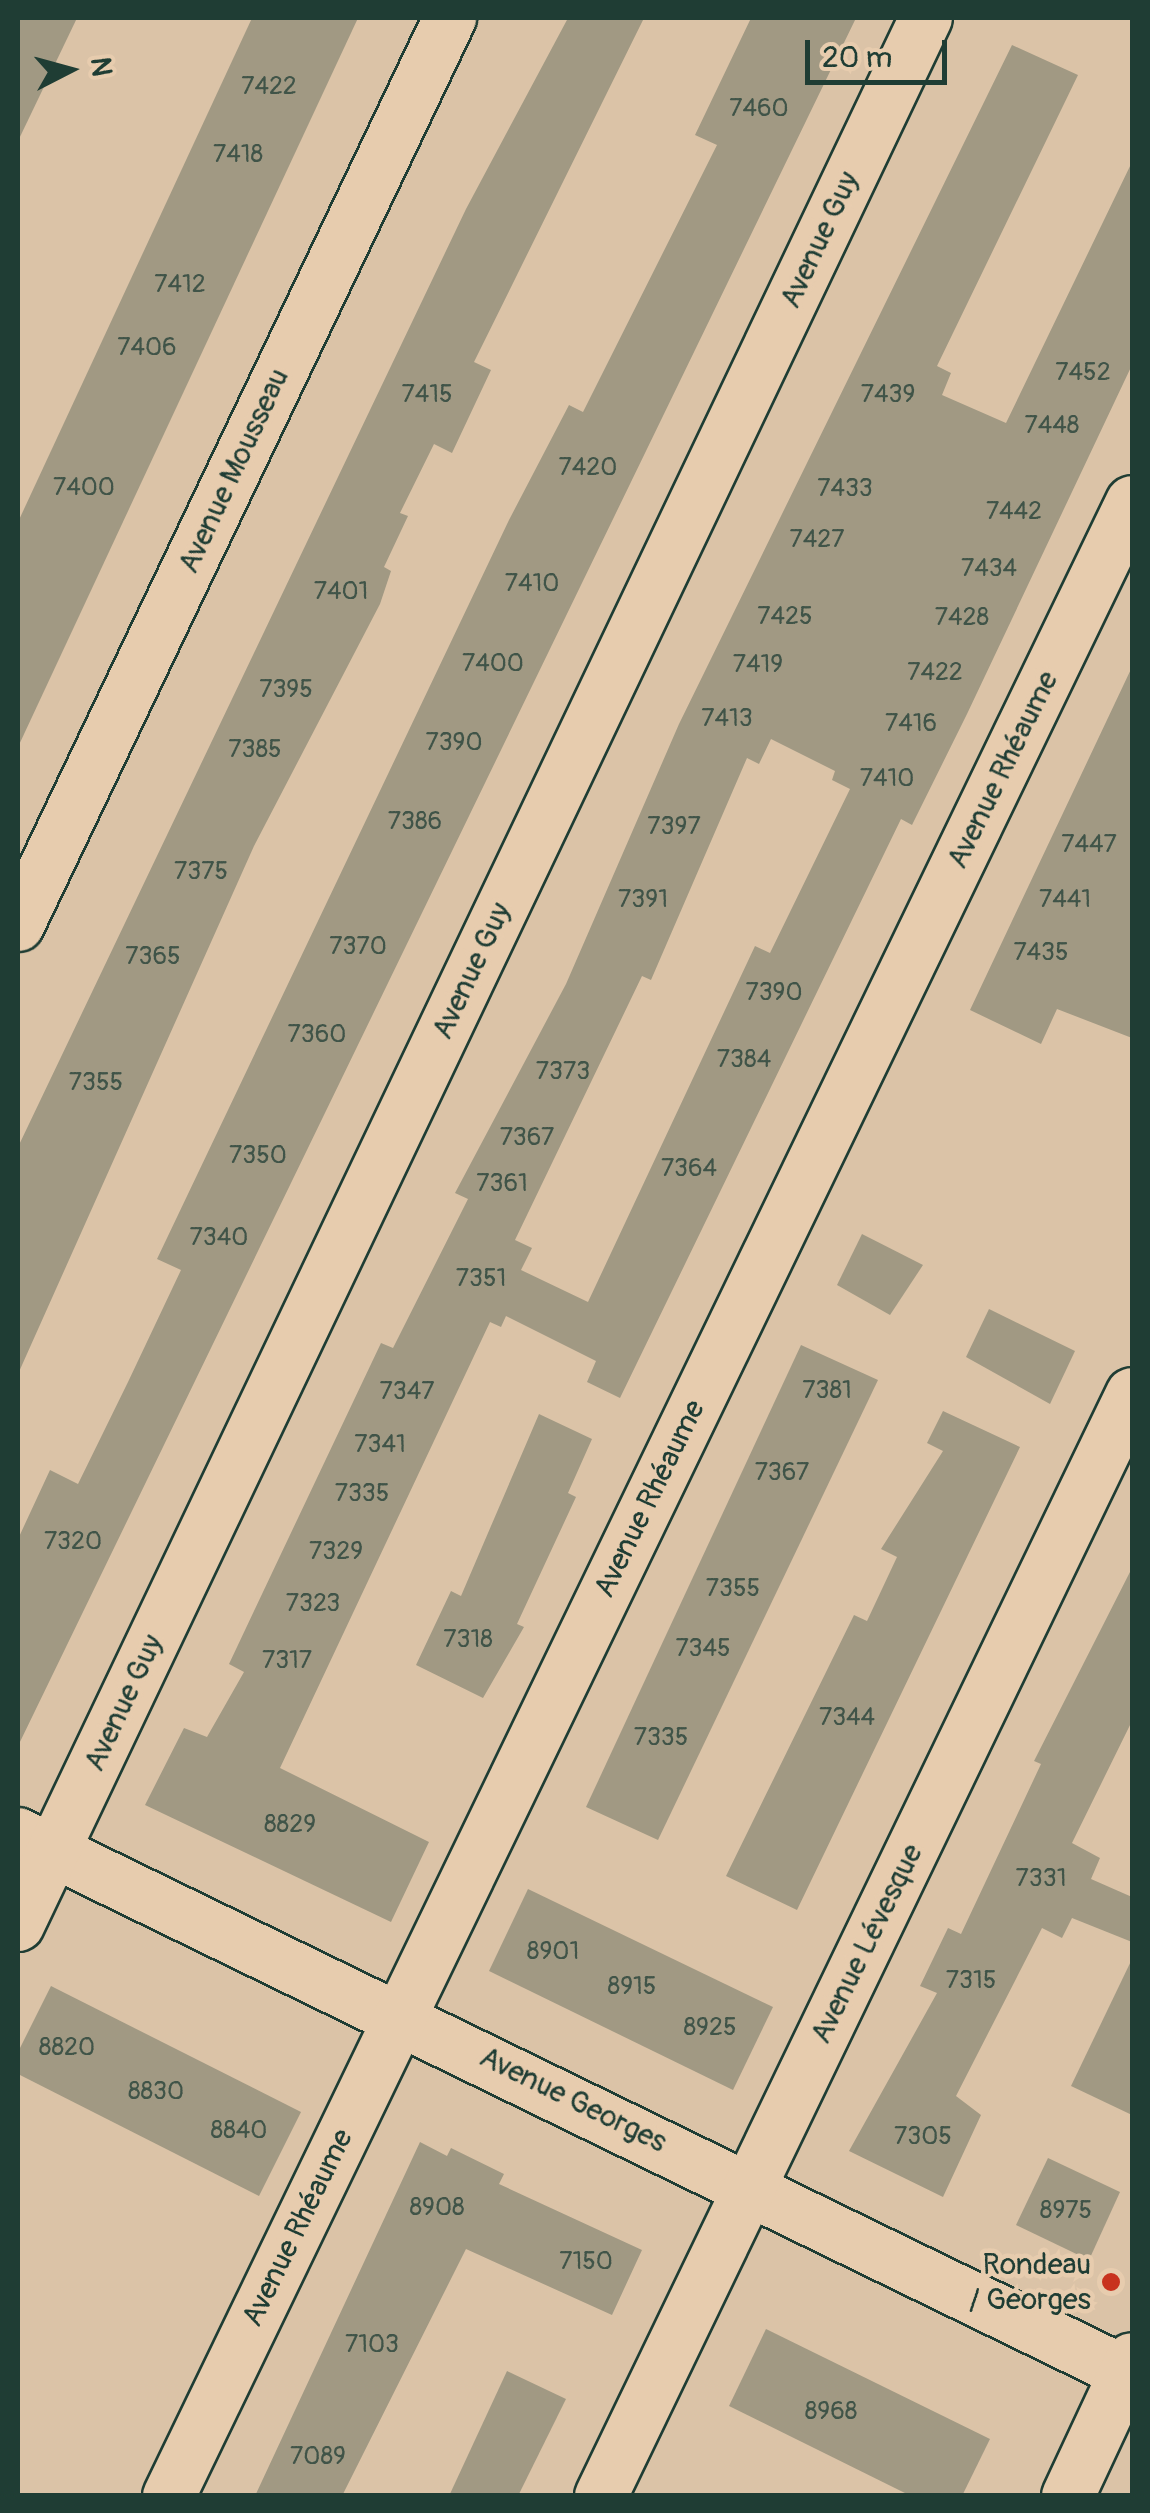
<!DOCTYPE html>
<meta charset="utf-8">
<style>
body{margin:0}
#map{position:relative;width:1150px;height:2513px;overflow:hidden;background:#dbc3a7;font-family:Pangolin,sans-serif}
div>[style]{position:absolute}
.building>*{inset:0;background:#a19983}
.roads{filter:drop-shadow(2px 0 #1f3d34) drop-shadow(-2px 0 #1f3d34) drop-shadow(0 2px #1f3d34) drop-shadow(0 -2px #1f3d34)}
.street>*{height:52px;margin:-26px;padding:0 26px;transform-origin:26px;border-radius:26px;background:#e7ccae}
.dots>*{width:28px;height:28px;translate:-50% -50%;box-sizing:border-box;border:5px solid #e7ccae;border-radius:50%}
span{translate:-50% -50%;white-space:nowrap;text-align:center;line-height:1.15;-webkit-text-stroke:9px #e7ccae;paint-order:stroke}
.number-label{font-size:25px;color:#405448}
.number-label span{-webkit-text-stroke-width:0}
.street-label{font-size:30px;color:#1f3d34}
.poi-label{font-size:30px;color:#1f3d34}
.right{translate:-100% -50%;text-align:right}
.frame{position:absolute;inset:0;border:20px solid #1f3d34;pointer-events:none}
.north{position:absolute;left:20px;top:20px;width:100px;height:100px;-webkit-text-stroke:8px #e7ccae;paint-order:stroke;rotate:84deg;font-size:28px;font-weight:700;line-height:40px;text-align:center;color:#1f3d34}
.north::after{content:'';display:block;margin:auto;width:35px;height:45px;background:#1f3d34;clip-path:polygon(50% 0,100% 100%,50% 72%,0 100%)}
.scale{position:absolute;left:805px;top:40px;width:142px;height:45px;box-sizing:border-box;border:5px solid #1f3d34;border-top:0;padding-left:12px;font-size:30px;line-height:35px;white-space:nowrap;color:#1f3d34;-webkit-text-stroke:8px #e7ccae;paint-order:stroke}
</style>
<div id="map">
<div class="building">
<i style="clip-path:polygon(18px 18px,77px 18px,18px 141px)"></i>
<i style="clip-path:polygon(252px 18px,358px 18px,18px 747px,18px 522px)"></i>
<i style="clip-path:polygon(568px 18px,644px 18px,474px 362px,491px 370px,452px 453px,434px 444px,400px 513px,408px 516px,384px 567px,391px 571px,380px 604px,254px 846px,18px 1374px,18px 1147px,466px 209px)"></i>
<i style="clip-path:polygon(751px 18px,856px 18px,18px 1746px,18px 1539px,50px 1470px,78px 1484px,128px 1382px,181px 1270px,157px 1259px,509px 520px,569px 405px,583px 412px,717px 145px,695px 135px)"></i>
<i style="clip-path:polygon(evenodd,1012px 45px,1078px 75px,937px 366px,951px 373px,942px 395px,1006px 423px,1132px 162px,1132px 365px,967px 714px,912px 825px,901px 819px,620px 1398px,587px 1382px,596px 1361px,506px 1316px,501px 1327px,490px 1322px,280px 1768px,429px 1842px,391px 1922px,145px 1805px,184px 1728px,207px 1737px,244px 1672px,229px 1664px,280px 1556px,381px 1343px,393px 1348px,468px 1199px,455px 1193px,566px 984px,679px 724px,1012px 45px,771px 739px,835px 771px,832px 780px,850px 789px,770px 953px,755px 946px,588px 1302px,521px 1270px,532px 1248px,515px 1240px,642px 976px,651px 980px,747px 758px,759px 764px,771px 739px)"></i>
<i style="clip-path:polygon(1132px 667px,1132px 1038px,1057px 1009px,1041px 1044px,970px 1010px)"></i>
<i style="clip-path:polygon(862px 1234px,923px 1265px,890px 1315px,837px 1285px)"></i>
<i style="clip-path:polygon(989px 1309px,1075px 1351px,1050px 1404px,966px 1357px)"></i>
<i style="clip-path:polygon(801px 1345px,878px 1380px,658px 1840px,586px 1807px)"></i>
<i style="clip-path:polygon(943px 1411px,1020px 1447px,797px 1910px,726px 1876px,854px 1615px,867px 1621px,897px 1557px,881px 1549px,943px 1451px,927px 1443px)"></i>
<i style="clip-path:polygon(539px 1414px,592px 1439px,568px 1493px,576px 1497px,517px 1624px,524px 1627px,483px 1698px,416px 1665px,451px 1591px,461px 1596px)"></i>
<i style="clip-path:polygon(1132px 1568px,1132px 1721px,1072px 1843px,1100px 1858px,1091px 1879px,1132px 1897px,1132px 1942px,1072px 1918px,1062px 1938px,1042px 1928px,956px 2096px,981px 2115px,943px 2197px,849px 2151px,937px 1993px,920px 1986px,948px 1928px,961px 1934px,1041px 1764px,1034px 1761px)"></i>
<i style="clip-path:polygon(528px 1889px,773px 2007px,733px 2090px,489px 1971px)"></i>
<i style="clip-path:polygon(1132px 1959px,1132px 2115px,1071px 2086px)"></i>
<i style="clip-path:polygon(51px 1986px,301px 2112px,259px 2196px,18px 2074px,18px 2052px)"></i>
<i style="clip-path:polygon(420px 2142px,447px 2156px,451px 2148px,504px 2174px,499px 2184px,642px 2250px,612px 2315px,466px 2249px,342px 2496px,255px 2496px)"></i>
<i style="clip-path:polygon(1048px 2158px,1120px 2192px,1089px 2260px,1016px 2225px)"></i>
<i style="clip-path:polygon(766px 2329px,990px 2439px,962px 2496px,911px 2496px,729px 2406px)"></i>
<i style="clip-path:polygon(507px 2371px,566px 2399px,518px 2496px,449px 2496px)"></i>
</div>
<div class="roads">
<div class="street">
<i style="left:18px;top:925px;width:1005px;rotate:-64.53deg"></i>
<i style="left:18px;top:1834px;width:1239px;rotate:25.94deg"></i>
<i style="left:18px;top:1925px;width:2112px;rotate:-64.54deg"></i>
<i style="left:169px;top:2496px;width:2214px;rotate:-64.22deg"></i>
<i style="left:601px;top:2496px;width:1223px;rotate:-64.27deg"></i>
<i style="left:1068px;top:2496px;width:151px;rotate:-65deg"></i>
</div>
</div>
<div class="dots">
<i style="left:1111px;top:2282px;background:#c8321e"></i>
</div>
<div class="number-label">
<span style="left:269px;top:87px">7422</span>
<span style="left:759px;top:109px">7460</span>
<span style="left:238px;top:155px">7418</span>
<span style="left:180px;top:285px">7412</span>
<span style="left:147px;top:348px">7406</span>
<span style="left:1083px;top:373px">7452</span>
<span style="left:427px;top:395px">7415</span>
<span style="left:888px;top:395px">7439</span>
<span style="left:1052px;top:426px">7448</span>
<span style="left:588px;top:468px">7420</span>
<span style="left:84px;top:488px">7400</span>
<span style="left:845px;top:489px">7433</span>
<span style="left:1014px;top:512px">7442</span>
<span style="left:817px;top:540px">7427</span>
<span style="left:989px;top:569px">7434</span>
<span style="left:532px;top:584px">7410</span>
<span style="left:341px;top:592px">7401</span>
<span style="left:785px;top:617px">7425</span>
<span style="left:962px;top:618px">7428</span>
<span style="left:493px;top:664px">7400</span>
<span style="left:758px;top:665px">7419</span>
<span style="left:935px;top:673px">7422</span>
<span style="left:286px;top:690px">7395</span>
<span style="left:727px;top:719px">7413</span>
<span style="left:911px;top:724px">7416</span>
<span style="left:454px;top:743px">7390</span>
<span style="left:255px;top:750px">7385</span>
<span style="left:887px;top:779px">7410</span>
<span style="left:415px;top:822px">7386</span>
<span style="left:674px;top:827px">7397</span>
<span style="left:1089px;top:845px">7447</span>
<span style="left:201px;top:872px">7375</span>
<span style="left:643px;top:900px">7391</span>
<span style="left:1065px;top:900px">7441</span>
<span style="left:358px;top:947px">7370</span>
<span style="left:1041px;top:953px">7435</span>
<span style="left:153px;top:957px">7365</span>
<span style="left:774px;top:993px">7390</span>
<span style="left:317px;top:1035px">7360</span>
<span style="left:744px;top:1060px">7384</span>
<span style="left:563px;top:1072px">7373</span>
<span style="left:96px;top:1083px">7355</span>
<span style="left:527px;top:1138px">7367</span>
<span style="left:258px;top:1156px">7350</span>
<span style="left:689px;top:1169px">7364</span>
<span style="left:502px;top:1184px">7361</span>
<span style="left:219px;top:1238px">7340</span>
<span style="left:481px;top:1279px">7351</span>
<span style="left:827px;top:1391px">7381</span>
<span style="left:407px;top:1392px">7347</span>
<span style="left:380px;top:1445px">7341</span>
<span style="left:782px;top:1473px">7367</span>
<span style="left:362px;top:1494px">7335</span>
<span style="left:73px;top:1542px">7320</span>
<span style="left:336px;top:1552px">7329</span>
<span style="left:733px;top:1589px">7355</span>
<span style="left:313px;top:1604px">7323</span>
<span style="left:468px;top:1640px">7318</span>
<span style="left:703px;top:1649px">7345</span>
<span style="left:287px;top:1661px">7317</span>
<span style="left:847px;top:1718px">7344</span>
<span style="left:661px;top:1738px">7335</span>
<span style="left:290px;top:1825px">8829</span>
<span style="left:1041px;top:1879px">7331</span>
<span style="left:553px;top:1952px">8901</span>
<span style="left:971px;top:1981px">7315</span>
<span style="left:632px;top:1987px">8915</span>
<span style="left:710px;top:2028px">8925</span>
<span style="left:67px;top:2048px">8820</span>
<span style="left:156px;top:2092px">8830</span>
<span style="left:239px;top:2131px">8840</span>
<span style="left:923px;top:2137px">7305</span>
<span style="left:437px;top:2208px">8908</span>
<span style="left:1066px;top:2211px">8975</span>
<span style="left:586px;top:2262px">7150</span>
<span style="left:372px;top:2345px">7103</span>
<span style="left:831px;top:2412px">8968</span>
<span style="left:318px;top:2457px">7089</span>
</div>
<div class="street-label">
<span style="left:820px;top:240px;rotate:-65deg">Avenue Guy</span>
<span style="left:234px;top:471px;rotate:-65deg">Avenue Mousseau</span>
<span style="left:1003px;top:770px;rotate:-64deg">Avenue Rhéaume</span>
<span style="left:472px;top:971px;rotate:-65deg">Avenue Guy</span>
<span style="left:650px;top:1499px;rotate:-64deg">Avenue Rhéaume</span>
<span style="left:124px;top:1703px;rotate:-65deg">Avenue Guy</span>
<span style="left:867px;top:1944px;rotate:-64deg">Avenue Lévesque</span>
<span style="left:573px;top:2100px;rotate:26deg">Avenue Georges</span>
<span style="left:298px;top:2228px;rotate:-64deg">Avenue Rhéaume</span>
</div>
<div class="poi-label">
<span class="right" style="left:1091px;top:2282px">Rondeau<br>/ Georges</span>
</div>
<div class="frame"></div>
<div class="north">N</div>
<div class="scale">20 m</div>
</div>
